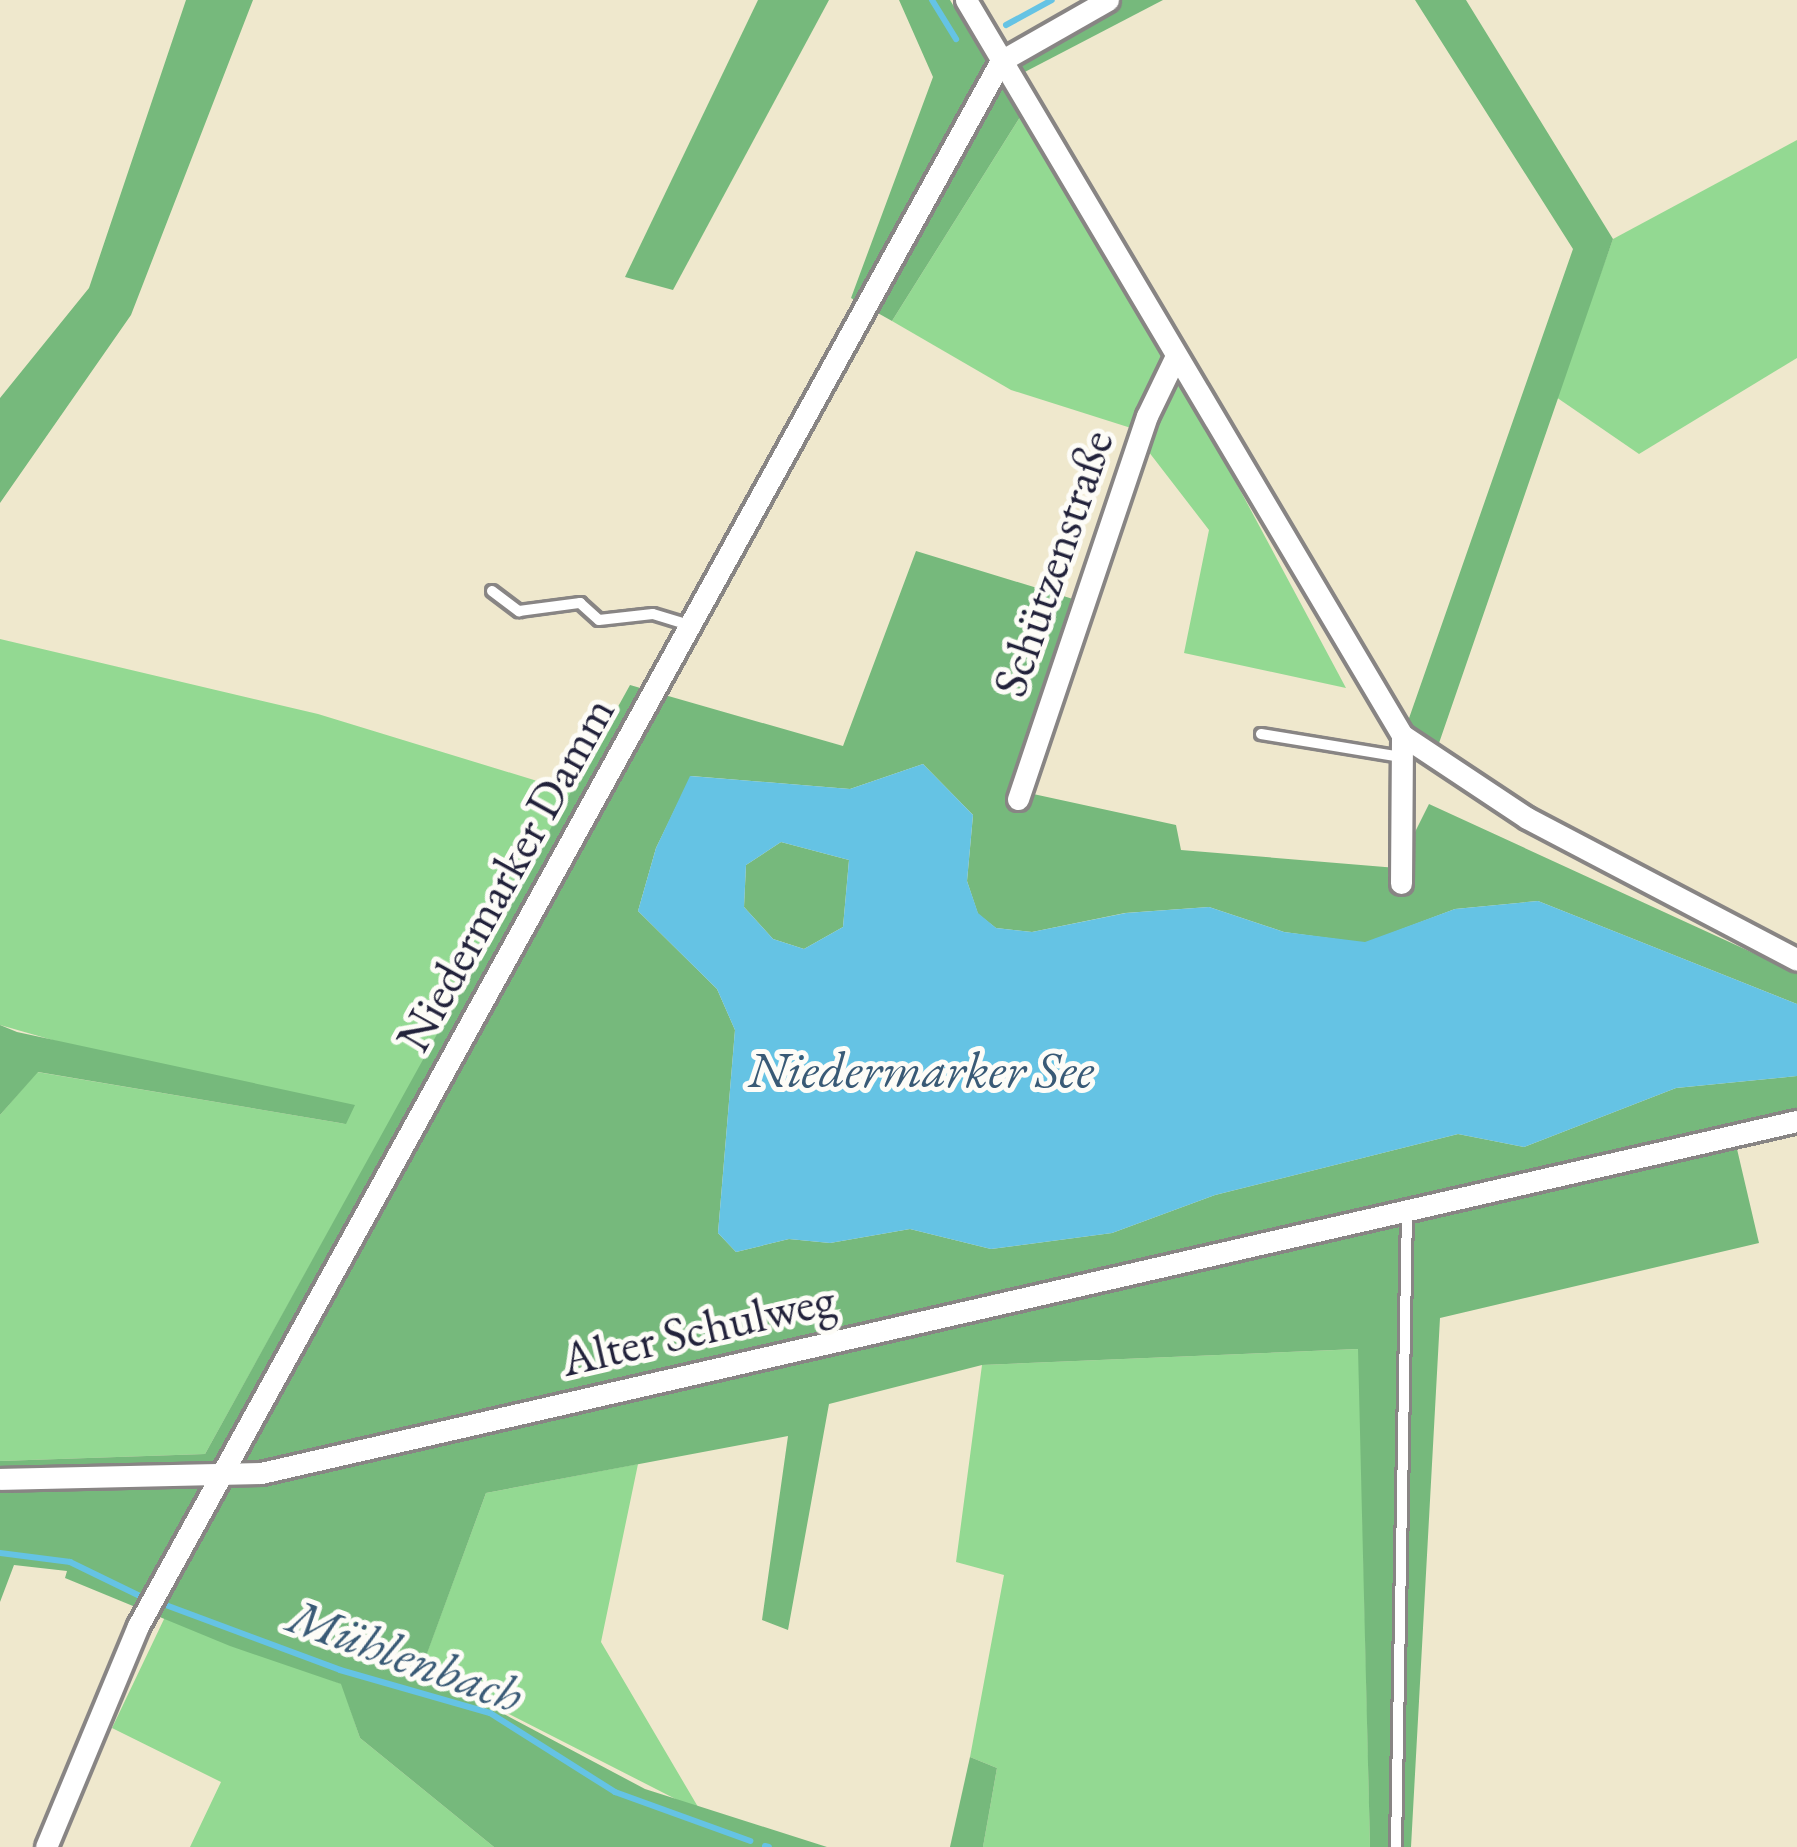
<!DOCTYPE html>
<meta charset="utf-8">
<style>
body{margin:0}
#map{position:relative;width:1797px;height:1847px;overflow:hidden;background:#efe8cd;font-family:"EB Garamond",serif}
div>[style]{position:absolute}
.green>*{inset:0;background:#93d992}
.forest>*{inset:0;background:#76b97c}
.water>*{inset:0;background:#65c3e4}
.stream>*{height:6px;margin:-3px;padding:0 3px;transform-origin:3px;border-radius:3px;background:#65c3e4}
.roads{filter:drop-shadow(3px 0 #888584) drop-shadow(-3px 0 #888584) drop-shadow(0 3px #888584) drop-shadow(0 -3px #888584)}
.lane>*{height:10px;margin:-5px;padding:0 5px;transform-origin:5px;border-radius:5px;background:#fff}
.street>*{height:21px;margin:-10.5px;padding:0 10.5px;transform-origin:10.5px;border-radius:10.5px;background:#fff}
span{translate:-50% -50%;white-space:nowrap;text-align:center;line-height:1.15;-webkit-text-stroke:10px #fdfcf7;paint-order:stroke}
.street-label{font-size:48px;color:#22223b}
.water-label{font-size:51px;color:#395a76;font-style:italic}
</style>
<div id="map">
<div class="green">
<i style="clip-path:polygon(1020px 117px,1164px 361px,1131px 428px,1011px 390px,892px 321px)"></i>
<i style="clip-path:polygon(1797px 140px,1797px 358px,1639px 454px,1556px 397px,1613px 239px)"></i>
<i style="clip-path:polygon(1178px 374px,1346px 688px,1184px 653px,1209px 530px,1145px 447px)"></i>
<i style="clip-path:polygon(0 639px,318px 714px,573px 792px,205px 1454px,0 1461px,0 1115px,37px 1072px,346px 1124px,0 1025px)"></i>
<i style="clip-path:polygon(1359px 1349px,1370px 1847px,983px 1847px,997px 1768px,970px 1757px,1004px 1575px,956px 1562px,982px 1365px)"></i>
<i style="clip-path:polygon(638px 1464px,601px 1642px,701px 1812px,421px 1669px,486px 1493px)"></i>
<i style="clip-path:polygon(165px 1617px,342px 1684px,360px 1738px,494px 1847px,190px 1847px,221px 1782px,112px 1728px)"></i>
</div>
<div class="forest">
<i style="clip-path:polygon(186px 0,253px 0,131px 315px,0 503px,0 398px,89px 288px)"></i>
<i style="clip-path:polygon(758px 0,829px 0,673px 290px,625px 277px)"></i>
<i style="clip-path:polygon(899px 0,950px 0,1020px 117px,892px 321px,851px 298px,933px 77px)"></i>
<i style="clip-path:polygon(1086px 0,1163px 0,1019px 75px,1015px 41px)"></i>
<i style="clip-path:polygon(1415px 0,1466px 0,1613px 239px,1438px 746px,1407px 724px,1573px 249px)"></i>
<i style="clip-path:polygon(916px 551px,1073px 599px,1010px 789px,1176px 825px,1181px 850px,1397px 868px,1429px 804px,1797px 973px,1797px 1004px,1538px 901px,1455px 909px,1365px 943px,1284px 932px,1209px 907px,1125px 913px,1032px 932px,996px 928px,978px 914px,967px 881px,973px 815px,923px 764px,850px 789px,691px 776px,656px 848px,638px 911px,717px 989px,735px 1030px,718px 1233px,736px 1252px,789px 1239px,830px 1243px,910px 1229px,991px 1249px,1112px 1233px,1215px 1195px,1458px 1134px,1524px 1147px,1676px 1088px,1797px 1076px,1797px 1135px,1737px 1149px,1759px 1243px,1440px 1318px,1411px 1847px,1370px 1847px,1358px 1349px,982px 1365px,829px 1404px,788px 1630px,762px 1620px,788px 1436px,486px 1493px,421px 1670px,645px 1789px,827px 1847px,494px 1847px,360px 1738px,341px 1684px,230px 1646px,65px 1578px,67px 1571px,14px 1565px,0 1602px,0 1461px,205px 1454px,630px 685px,843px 746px)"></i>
<i style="clip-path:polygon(781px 842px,849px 860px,843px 927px,804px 949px,773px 939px,744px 907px,746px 865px)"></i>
<i style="clip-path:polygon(0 1025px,17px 1032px,355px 1105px,346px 1124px,38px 1072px,0 1115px)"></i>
<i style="clip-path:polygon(970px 1757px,997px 1768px,983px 1847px,950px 1847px)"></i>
</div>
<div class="water">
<i style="clip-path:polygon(evenodd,923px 764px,973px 815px,967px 881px,978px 913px,996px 928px,1032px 932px,1126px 913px,1209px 907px,1284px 932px,1365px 942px,1455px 909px,1538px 901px,1797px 1004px,1797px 1076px,1676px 1088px,1524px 1147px,1458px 1134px,1215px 1195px,1112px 1233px,991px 1249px,910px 1229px,830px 1243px,789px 1239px,736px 1252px,718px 1233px,735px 1030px,717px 989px,638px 911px,656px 848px,690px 776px,850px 789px,923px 764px,781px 842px,849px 860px,843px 927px,804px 949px,773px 939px,744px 907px,746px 865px,781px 842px)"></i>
</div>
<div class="stream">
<i style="left:932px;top:0;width:46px;rotate:58.4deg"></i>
<i style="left:1006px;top:25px;width:52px;rotate:-28.5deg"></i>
<i style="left:0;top:1553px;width:71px;rotate:7.3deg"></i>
<i style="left:70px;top:1562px;width:76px;rotate:25.9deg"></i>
<i style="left:163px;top:1604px;width:189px;rotate:20.4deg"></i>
<i style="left:340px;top:1670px;width:156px;rotate:16deg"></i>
<i style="left:490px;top:1713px;width:148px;rotate:32.3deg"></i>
<i style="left:615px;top:1792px;width:144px;rotate:19.9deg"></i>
<i style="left:765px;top:1846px;width:4px;rotate:14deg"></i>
</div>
<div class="roads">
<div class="lane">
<i style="left:492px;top:591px;width:34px;rotate:37deg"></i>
<i style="left:519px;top:611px;width:62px;rotate:-7.5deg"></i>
<i style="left:580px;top:603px;width:25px;rotate:42deg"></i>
<i style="left:599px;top:620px;width:54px;rotate:-6.3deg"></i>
<i style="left:653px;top:614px;width:39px;rotate:17deg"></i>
<i style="left:1261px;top:734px;width:142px;rotate:9.3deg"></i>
<i style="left:1396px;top:1847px;width:635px;rotate:-89.01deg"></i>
</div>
<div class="street">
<i style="left:966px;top:0;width:855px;rotate:59.32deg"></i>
<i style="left:1402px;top:735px;width:150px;rotate:33.6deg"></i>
<i style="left:1527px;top:818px;width:305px;rotate:27.7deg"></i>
<i style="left:1018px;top:799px;width:404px;rotate:-71.4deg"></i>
<i style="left:1147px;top:416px;width:67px;rotate:-64.2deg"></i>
<i style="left:1401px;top:883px;width:148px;rotate:-89.6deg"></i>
<i style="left:0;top:1479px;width:261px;rotate:-1.3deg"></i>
<i style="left:261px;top:1473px;width:1576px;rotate:-12.91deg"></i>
<i style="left:46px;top:1847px;width:239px;rotate:-67.4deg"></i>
<i style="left:138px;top:1626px;width:1787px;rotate:-61.13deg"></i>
<i style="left:1001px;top:61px;width:123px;rotate:-29.7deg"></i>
</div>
</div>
<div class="street-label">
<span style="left:1053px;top:563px;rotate:-71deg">Schützenstraße</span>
<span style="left:505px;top:874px;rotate:-61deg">Niedermarker Damm</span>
<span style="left:698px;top:1329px;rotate:-13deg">Alter Schulweg</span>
</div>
<div class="water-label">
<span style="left:921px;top:1069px">Niedermarker See</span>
<span style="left:406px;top:1655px;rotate:20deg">Mühlenbach</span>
</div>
</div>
